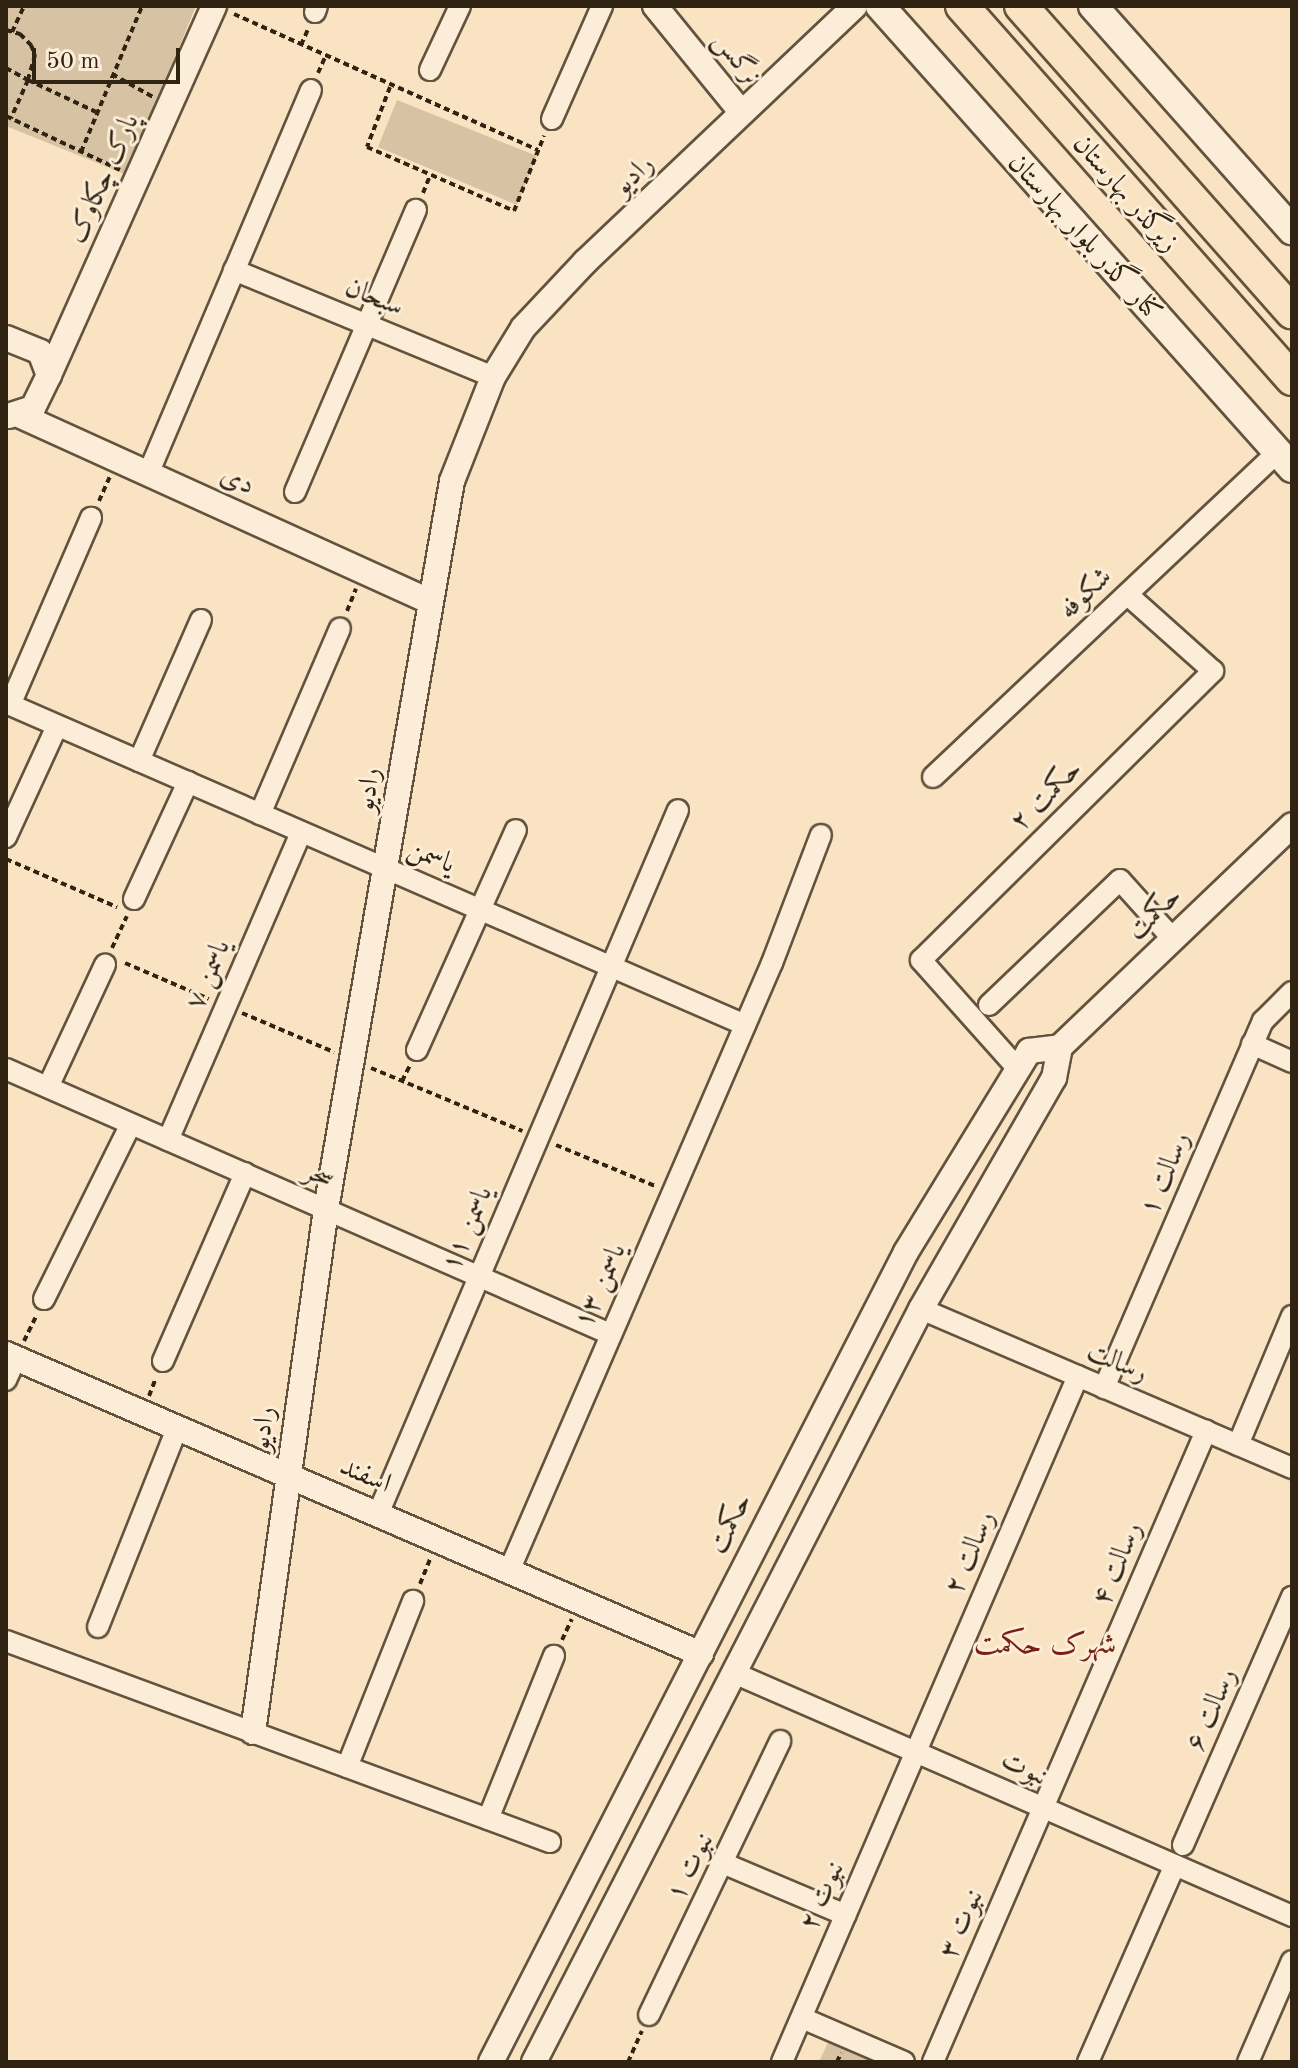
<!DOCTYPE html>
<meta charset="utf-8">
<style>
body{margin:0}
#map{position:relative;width:1298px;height:2068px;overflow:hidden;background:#f9e3c2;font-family:"Old Standard TT",Amiri,serif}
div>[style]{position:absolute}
.green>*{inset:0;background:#d7c2a4}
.path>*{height:4px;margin-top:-2px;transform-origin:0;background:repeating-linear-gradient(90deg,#302312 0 6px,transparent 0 10px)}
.roads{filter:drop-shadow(2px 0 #62533e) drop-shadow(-2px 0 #62533e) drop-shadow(0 2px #62533e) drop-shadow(0 -2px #62533e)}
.minor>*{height:20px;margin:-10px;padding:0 10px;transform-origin:10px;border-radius:10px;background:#fbedd7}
.tertiary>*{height:24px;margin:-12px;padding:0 12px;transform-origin:12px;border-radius:12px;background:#fbedd7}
.secondary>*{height:28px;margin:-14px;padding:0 14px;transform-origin:14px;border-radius:14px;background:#fbedd7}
.primary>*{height:32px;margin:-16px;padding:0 16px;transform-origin:16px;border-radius:16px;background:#f9e3c2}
span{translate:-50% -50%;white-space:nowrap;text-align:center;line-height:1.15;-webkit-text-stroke:6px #fbedd7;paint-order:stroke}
.street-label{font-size:28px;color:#302312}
.neighbourhood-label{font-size:30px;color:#7a1f14}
.frame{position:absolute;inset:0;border:8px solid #302312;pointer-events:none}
.scale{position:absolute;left:32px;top:48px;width:148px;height:36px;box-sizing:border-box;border:4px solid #302312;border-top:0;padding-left:10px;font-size:24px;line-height:28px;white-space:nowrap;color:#302312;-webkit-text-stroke:6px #fbedd7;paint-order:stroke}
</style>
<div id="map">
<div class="green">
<i style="clip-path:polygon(6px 6px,196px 6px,127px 175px,6px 126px)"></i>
<i style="clip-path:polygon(397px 100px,537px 156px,517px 205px,378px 147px)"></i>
<i style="clip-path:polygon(831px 2036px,889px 2062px,819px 2062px)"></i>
</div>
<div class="path">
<i style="left:234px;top:14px;width:333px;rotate:24.1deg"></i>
<i style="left:6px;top:30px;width:15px;rotate:16deg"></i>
<i style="left:20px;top:34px;width:16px;rotate:45deg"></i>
<i style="left:31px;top:45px;width:11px;rotate:68deg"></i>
<i style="left:35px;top:55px;width:26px;rotate:106deg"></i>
<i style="left:28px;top:80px;width:75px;rotate:25.2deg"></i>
<i style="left:12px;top:32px;width:29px;rotate:-65deg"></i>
<i style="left:301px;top:45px;width:17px;rotate:-66deg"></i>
<i style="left:6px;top:68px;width:25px;rotate:29deg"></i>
<i style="left:28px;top:80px;width:42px;rotate:114.1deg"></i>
<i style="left:318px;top:73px;width:17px;rotate:-66deg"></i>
<i style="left:112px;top:74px;width:47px;rotate:29.3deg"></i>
<i style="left:390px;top:87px;width:64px;rotate:111deg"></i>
<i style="left:367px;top:147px;width:160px;rotate:23.5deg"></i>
<i style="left:514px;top:211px;width:81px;rotate:-68.2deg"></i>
<i style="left:6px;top:116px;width:126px;rotate:25.3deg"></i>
<i style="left:81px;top:152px;width:158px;rotate:-67.3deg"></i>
<i style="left:423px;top:193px;width:18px;rotate:-68deg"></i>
<i style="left:99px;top:501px;width:27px;rotate:-66deg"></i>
<i style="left:347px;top:611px;width:24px;rotate:-68deg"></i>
<i style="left:6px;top:859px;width:121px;rotate:23.4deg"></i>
<i style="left:112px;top:948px;width:35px;rotate:-65deg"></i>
<i style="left:125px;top:963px;width:91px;rotate:23.2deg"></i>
<i style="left:242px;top:1013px;width:100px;rotate:23deg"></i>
<i style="left:371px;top:1068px;width:164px;rotate:22.6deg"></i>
<i style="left:402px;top:1081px;width:18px;rotate:-63deg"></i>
<i style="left:556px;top:1145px;width:107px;rotate:22.5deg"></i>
<i style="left:24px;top:1341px;width:28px;rotate:-64deg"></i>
<i style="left:149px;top:1396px;width:19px;rotate:-69deg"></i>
<i style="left:420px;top:1584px;width:27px;rotate:-68deg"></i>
<i style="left:562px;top:1640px;width:23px;rotate:-65deg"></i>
<i style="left:628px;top:2062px;width:34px;rotate:-66deg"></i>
<i style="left:837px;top:2062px;width:10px;rotate:-66deg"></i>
</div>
<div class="roads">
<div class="minor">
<i style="left:315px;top:12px;width:6px;rotate:-72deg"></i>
<i style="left:430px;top:70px;width:71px;rotate:-64.9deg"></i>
<i style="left:552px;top:119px;width:124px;rotate:-66.1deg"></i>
<i style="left:234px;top:270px;width:280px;rotate:22.4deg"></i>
<i style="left:148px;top:474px;width:417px;rotate:-67deg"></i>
<i style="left:295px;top:492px;width:307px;rotate:-66.8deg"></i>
<i style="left:6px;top:703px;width:806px;rotate:23.54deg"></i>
<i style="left:10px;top:705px;width:204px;rotate:-66.6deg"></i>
<i style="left:139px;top:761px;width:154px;rotate:-66.3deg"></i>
<i style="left:933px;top:777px;width:474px;rotate:-43.3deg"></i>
<i style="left:260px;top:814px;width:202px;rotate:-66.7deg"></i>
<i style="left:6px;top:837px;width:122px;rotate:-65.3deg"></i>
<i style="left:134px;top:899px;width:129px;rotate:-65.2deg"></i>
<i style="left:989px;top:1005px;width:181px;rotate:-43.7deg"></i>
<i style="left:1120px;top:880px;width:79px;rotate:48.1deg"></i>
<i style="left:1252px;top:1044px;width:44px;rotate:24.2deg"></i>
<i style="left:417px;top:1050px;width:241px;rotate:-65.8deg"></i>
<i style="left:6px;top:1069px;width:660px;rotate:23.69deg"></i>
<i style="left:1018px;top:1069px;width:146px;rotate:-131.7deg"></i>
<i style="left:921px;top:960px;width:411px;rotate:-44.7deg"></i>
<i style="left:1213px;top:671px;width:115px;rotate:-138.2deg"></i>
<i style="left:48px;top:1087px;width:135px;rotate:-65deg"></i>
<i style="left:168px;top:1140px;width:335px;rotate:-66.6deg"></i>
<i style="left:44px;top:1299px;width:195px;rotate:-63.6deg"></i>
<i style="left:921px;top:1309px;width:404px;rotate:23.2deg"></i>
<i style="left:163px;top:1361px;width:205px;rotate:-66.4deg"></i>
<i style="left:6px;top:1380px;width:24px;rotate:-66deg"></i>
<i style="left:1104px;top:1388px;width:400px;rotate:-66.6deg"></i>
<i style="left:1263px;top:1021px;width:41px;rotate:-45deg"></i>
<i style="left:1238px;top:1445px;width:140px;rotate:-67.3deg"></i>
<i style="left:378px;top:1514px;width:765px;rotate:-66.92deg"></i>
<i style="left:509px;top:1571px;width:662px;rotate:-66.61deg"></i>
<i style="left:772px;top:963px;width:137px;rotate:-69.1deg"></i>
<i style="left:98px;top:1627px;width:214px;rotate:-68.3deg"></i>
<i style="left:6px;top:1641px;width:580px;rotate:20.28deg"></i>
<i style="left:734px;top:1673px;width:609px;rotate:23.53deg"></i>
<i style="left:347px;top:1767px;width:179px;rotate:-68.3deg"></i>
<i style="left:488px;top:1819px;width:176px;rotate:-68deg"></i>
<i style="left:1183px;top:1845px;width:271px;rotate:-66.3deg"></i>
<i style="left:725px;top:1864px;width:131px;rotate:22.9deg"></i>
<i style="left:649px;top:2015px;width:304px;rotate:-64.4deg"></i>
<i style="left:802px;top:2018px;width:111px;rotate:23.3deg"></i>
<i style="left:782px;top:2062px;width:747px;rotate:-66.66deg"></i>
<i style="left:933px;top:2062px;width:688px;rotate:-66.6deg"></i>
<i style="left:1088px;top:2062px;width:215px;rotate:-66.2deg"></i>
<i style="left:1248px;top:2062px;width:110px;rotate:-66.5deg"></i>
</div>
<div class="tertiary">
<i style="left:655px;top:6px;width:136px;rotate:50.9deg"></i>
<i style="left:6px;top:338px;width:37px;rotate:22deg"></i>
<i style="left:40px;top:352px;width:25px;rotate:69deg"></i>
<i style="left:49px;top:375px;width:37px;rotate:116deg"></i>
<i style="left:33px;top:408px;width:26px;rotate:162deg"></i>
<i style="left:49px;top:375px;width:404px;rotate:-65.9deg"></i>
<i style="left:21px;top:416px;width:448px;rotate:24.4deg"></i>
<i style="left:6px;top:1354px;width:757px;rotate:23.35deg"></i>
<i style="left:253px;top:1732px;width:528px;rotate:-82.05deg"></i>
<i style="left:326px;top:1209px;width:739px;rotate:-80.18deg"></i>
<i style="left:452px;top:481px;width:112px;rotate:-68.5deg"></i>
<i style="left:493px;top:377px;width:57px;rotate:-58.5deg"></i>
<i style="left:523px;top:328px;width:91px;rotate:-46.8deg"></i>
<i style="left:585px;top:262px;width:372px;rotate:-43.5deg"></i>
<i style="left:491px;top:2062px;width:910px;rotate:-62.87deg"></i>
<i style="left:906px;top:1252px;width:236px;rotate:-58.5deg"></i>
<i style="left:1029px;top:1051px;width:31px;rotate:-7deg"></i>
<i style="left:534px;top:2062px;width:847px;rotate:-62.8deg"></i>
<i style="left:921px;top:1309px;width:267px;rotate:-60.1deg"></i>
<i style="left:1054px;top:1078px;width:32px;rotate:-79deg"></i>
<i style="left:1060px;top:1047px;width:321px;rotate:-43.7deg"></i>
</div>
<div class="secondary">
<i style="left:880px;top:6px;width:619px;rotate:48.27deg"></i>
<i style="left:1093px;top:6px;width:300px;rotate:48.4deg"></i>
</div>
<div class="primary">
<i style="left:962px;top:6px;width:498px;rotate:48.5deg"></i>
<i style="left:1021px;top:6px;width:409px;rotate:48.5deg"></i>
</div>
</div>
<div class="street-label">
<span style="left:736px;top:59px;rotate:51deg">نرگس</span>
<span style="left:634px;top:176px;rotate:-44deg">رادیو</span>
<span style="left:104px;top:179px;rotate:-66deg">پارک چکاوک</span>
<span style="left:1125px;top:194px;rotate:49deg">زیرگذر بهارستان</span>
<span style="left:1084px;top:238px;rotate:48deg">کنار گذر بلوار بهارستان</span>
<span style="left:374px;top:298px;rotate:22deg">سبحان</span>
<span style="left:237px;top:481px;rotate:24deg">دی</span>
<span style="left:1086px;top:594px;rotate:-43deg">شکوفه</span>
<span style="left:369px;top:790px;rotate:-81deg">رادیو</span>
<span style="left:1047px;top:796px;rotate:-45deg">حکمت ۲</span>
<span style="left:431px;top:857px;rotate:23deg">یاسمن</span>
<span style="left:1155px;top:914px;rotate:-44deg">حکمت</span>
<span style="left:209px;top:975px;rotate:-67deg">یاسمن ۷</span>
<span style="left:1166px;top:1174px;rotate:-67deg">رسالت ۱</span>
<span style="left:319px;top:1176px;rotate:24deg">سحر</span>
<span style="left:468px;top:1229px;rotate:-67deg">یاسمن ۱۱</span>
<span style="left:601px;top:1286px;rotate:-66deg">یاسمن ۱۳</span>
<span style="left:1117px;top:1363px;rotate:23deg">رسالت</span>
<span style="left:264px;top:1429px;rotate:-82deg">رادیو</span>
<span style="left:365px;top:1476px;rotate:23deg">اسفند</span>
<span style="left:731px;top:1524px;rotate:-63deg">حکمت</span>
<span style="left:971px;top:1553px;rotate:-67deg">رسالت ۲</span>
<span style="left:1118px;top:1564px;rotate:-67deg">رسالت ۴</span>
<span style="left:1212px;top:1710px;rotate:-66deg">رسالت ۶</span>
<span style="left:1024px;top:1769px;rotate:24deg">نبوت</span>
<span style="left:691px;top:1867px;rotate:-64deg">نبوت ۱</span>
<span style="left:823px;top:1896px;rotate:-67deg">نبوت ۲</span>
<span style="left:962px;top:1924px;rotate:-67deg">نبوت ۳</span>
</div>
<div class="neighbourhood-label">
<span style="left:1045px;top:1645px">شهرک حکمت</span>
</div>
<div class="frame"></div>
<div class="scale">50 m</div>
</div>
